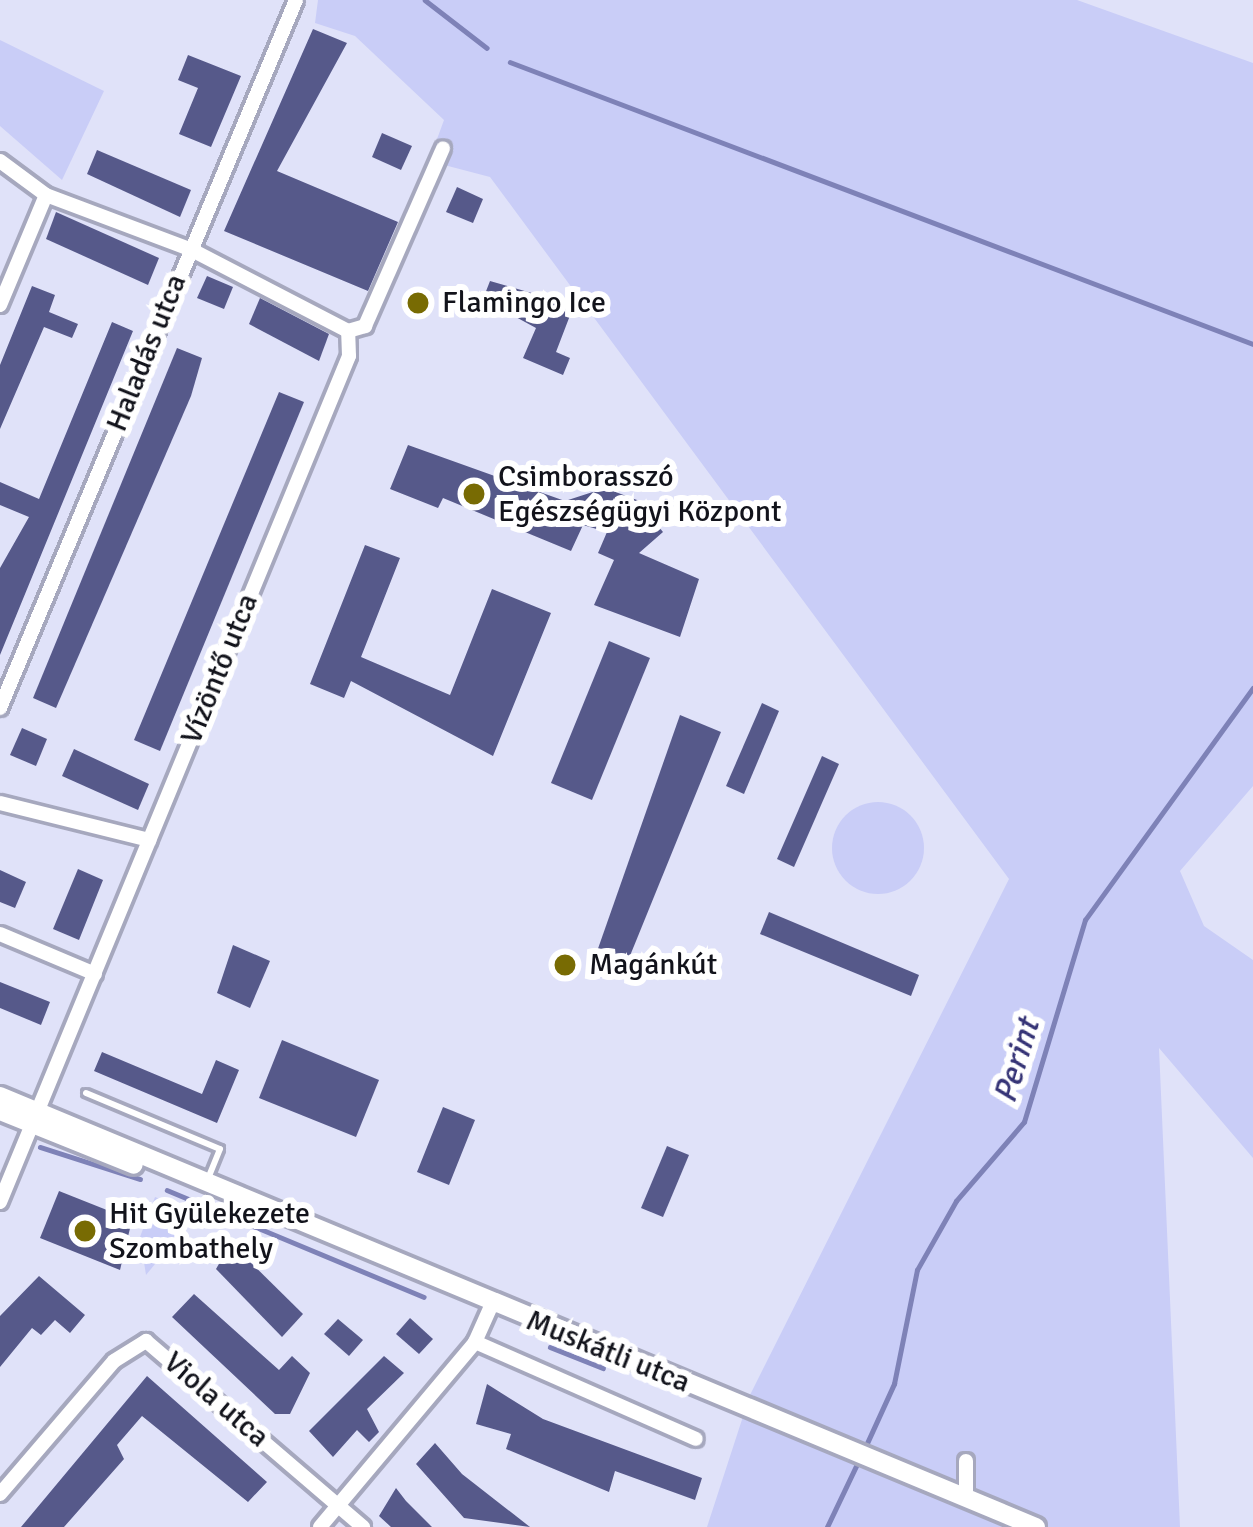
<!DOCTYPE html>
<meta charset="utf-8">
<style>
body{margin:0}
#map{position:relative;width:1253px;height:1527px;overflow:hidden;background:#e0e2f9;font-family:Signika,sans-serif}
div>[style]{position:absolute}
.green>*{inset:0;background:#c9cdf7}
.round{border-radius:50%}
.stream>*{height:4.5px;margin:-2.25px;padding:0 2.25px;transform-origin:2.25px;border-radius:2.25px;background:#7e82b7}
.building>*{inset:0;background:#56598a}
.roads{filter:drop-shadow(3px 0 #a6a8be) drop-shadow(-3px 0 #a6a8be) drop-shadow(0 3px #a6a8be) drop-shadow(0 -3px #a6a8be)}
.lane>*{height:6px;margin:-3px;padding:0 3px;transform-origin:3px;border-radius:3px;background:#fff}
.street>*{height:14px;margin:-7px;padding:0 7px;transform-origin:7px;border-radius:7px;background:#fff}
.secondary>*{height:18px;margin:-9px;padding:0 9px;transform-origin:9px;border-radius:9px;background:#fff}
.dots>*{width:33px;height:33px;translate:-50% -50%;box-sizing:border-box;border:6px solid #fff;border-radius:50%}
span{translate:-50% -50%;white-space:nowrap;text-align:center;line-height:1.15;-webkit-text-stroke:12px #fff;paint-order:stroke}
.poi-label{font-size:30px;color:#12131b}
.left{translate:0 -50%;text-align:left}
.street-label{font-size:30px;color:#12131b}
.water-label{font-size:33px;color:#363476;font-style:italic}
</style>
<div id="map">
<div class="green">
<i style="clip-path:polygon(318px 0,1077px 0,1253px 63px,1253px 786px,1180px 871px,1204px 926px,1253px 960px,1253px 1158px,1159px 1048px,1180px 1527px,707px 1527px,750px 1395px,1009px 879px,490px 177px,429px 161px,444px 120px,355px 36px,315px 23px)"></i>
<i style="clip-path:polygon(0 40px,104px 91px,62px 180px,0 126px)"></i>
<i class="round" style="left:832px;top:802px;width:92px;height:92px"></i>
<i style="clip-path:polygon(155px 1197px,197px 1213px,146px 1275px,140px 1237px)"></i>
</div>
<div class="stream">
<i style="left:425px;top:0;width:78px;rotate:37.7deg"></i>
<i style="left:510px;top:62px;width:795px;rotate:20.78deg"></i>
<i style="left:40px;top:1147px;width:105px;rotate:17.7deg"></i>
<i style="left:167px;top:1190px;width:278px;rotate:22.6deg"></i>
<i style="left:550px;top:1347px;width:57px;rotate:21.6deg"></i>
<i style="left:863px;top:1452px;width:75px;rotate:-65.5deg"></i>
<i style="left:894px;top:1384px;width:116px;rotate:-78.6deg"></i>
<i style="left:917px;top:1270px;width:79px;rotate:-60.5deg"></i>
<i style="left:956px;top:1201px;width:104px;rotate:-49.3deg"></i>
<i style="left:1024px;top:1122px;width:211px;rotate:-73.2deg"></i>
<i style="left:1085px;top:920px;width:286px;rotate:-54.1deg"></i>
<i style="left:827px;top:1527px;width:72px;rotate:-64.5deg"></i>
</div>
<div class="building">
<i style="clip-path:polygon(313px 29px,347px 43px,277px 171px,398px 222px,368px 291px,224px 231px)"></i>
<i style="clip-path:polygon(188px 55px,241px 76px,211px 147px,179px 134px,198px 88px,178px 80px)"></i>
<i style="clip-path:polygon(382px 133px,412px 146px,401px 170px,372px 157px)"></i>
<i style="clip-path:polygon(97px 150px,191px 190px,180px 217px,87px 174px)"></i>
<i style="clip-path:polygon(457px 187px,483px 199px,473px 223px,446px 212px)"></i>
<i style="clip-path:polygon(56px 212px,159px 258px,148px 285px,46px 239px)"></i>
<i style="clip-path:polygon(207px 276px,233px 287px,224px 309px,197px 298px)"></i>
<i style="clip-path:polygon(490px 281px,574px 305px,556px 352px,570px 358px,563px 375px,523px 358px,536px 328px,483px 299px)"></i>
<i style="clip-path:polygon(32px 286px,55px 295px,49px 312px,78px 324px,72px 338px,44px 327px,0 429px,0 365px)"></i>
<i style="clip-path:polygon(260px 298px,329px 334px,319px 361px,249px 324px)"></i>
<i style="clip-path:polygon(112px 322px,133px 331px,0 655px,0 568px,29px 517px,0 505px,0 482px,39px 499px)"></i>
<i style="clip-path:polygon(177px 348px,202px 358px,191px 396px,56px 708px,33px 698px)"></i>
<i style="clip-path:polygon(279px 392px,304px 402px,160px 751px,134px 740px)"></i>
<i style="clip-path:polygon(408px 445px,565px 501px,605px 488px,637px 500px,663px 532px,639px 553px,699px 579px,680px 637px,594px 605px,614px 560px,598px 553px,607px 532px,583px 525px,571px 551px,443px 498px,438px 508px,390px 489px)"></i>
<i style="clip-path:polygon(365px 545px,400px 558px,361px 657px,450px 695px,492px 589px,551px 613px,493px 756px,351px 681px,344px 698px,310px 684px)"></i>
<i style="clip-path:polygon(609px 641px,650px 658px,592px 800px,551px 783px)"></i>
<i style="clip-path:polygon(762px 703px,779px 711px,744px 794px,726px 786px)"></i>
<i style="clip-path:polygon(680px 715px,721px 732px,623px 973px,594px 960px)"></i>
<i style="clip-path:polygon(22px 728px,47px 739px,36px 766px,10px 755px)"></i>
<i style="clip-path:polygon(74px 749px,149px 784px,138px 810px,62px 776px)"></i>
<i style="clip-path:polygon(822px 756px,839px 764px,794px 867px,777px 859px)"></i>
<i style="clip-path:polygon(78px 869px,103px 880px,79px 940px,53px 929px)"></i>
<i style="clip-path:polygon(0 870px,26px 882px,15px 908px,0 902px)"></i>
<i style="clip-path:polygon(769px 912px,919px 975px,911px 996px,760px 934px)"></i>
<i style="clip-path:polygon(233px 945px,270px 961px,250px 1008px,217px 993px)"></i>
<i style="clip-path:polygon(0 982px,50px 1002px,41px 1025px,0 1008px)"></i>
<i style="clip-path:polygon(282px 1040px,379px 1080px,356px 1137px,259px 1098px)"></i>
<i style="clip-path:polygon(102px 1052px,202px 1094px,216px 1060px,239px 1070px,217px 1123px,94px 1071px)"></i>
<i style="clip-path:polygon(443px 1107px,475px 1120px,449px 1185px,417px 1172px)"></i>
<i style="clip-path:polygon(667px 1146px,689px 1155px,663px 1217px,641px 1208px)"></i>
<i style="clip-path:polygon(59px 1191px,132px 1220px,120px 1270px,40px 1238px)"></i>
<i style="clip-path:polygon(231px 1243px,303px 1314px,282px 1337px,216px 1269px)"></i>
<i style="clip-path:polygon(39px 1276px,85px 1315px,70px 1333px,55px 1320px,41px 1335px,32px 1328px,0 1367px,0 1316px)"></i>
<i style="clip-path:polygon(194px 1294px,279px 1370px,292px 1356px,310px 1373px,290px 1414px,275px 1414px,172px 1317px)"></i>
<i style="clip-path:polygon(410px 1318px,433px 1339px,419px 1354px,396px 1334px)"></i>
<i style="clip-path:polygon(338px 1319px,363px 1340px,349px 1356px,324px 1334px)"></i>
<i style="clip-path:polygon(384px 1356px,404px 1373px,367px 1409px,379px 1432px,369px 1442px,357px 1430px,333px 1457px,309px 1431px)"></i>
<i style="clip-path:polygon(147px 1376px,267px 1482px,248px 1502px,142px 1416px,117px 1445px,124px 1459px,64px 1527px,21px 1527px)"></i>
<i style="clip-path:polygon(487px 1384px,543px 1419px,702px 1478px,695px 1500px,615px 1471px,609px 1492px,506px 1449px,511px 1434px,476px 1424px)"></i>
<i style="clip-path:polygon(435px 1443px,462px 1474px,530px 1527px,464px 1518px,416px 1464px)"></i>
<i style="clip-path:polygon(396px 1488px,406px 1501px,432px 1527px,391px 1527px,379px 1516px)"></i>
</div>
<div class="roads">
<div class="lane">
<i style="left:86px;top:1093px;width:145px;rotate:22.7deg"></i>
<i style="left:220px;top:1149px;width:31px;rotate:112deg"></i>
</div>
<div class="street">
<i style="left:0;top:161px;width:57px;rotate:36.5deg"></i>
<i style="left:46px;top:195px;width:154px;rotate:20.6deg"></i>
<i style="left:190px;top:249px;width:178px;rotate:27.4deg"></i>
<i style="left:0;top:305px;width:119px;rotate:-67.3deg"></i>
<i style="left:348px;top:331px;width:18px;rotate:-16deg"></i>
<i style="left:365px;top:326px;width:194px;rotate:-66.3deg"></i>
<i style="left:0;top:708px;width:767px;rotate:-67.31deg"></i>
<i style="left:0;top:803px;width:154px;rotate:13.9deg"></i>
<i style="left:0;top:934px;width:103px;rotate:22.8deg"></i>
<i style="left:0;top:1202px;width:915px;rotate:-67.58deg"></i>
<i style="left:349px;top:356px;width:25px;rotate:-92deg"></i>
<i style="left:475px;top:1342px;width:241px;rotate:23.7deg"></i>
<i style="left:966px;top:1461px;width:37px;rotate:90deg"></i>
<i style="left:0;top:1494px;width:175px;rotate:-49.4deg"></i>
<i style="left:114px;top:1361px;width:38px;rotate:-32deg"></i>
<i style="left:146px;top:1341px;width:286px;rotate:40.6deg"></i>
<i style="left:320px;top:1527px;width:241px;rotate:-50deg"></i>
<i style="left:475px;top:1342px;width:42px;rotate:-65.9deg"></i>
</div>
<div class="secondary">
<i style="left:0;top:1096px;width:1122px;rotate:22.59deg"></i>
<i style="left:0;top:1111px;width:144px;rotate:21.9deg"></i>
</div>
</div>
<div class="dots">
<i style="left:418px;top:303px;background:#786b03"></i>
<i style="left:474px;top:494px;background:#786b03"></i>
<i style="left:565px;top:965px;background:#786b03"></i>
<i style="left:85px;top:1231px;background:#786b03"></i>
</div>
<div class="poi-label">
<span class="left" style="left:442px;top:303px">Flamingo Ice</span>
<span class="left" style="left:498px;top:494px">Csimborasszó<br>Egészségügyi Központ</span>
<span class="left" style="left:589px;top:965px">Magánkút</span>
<span class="left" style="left:109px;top:1231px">Hit Gyülekezete<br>Szombathely</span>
</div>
<div class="street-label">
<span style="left:147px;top:353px;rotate:-68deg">Haladás utca</span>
<span style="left:220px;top:669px;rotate:-68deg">Vízöntő utca</span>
<span style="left:608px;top:1352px;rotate:22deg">Muskátli utca</span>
<span style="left:216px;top:1400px;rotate:41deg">Viola utca</span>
</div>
<div class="water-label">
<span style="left:1017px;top:1061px;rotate:-73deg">Perint</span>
</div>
</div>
